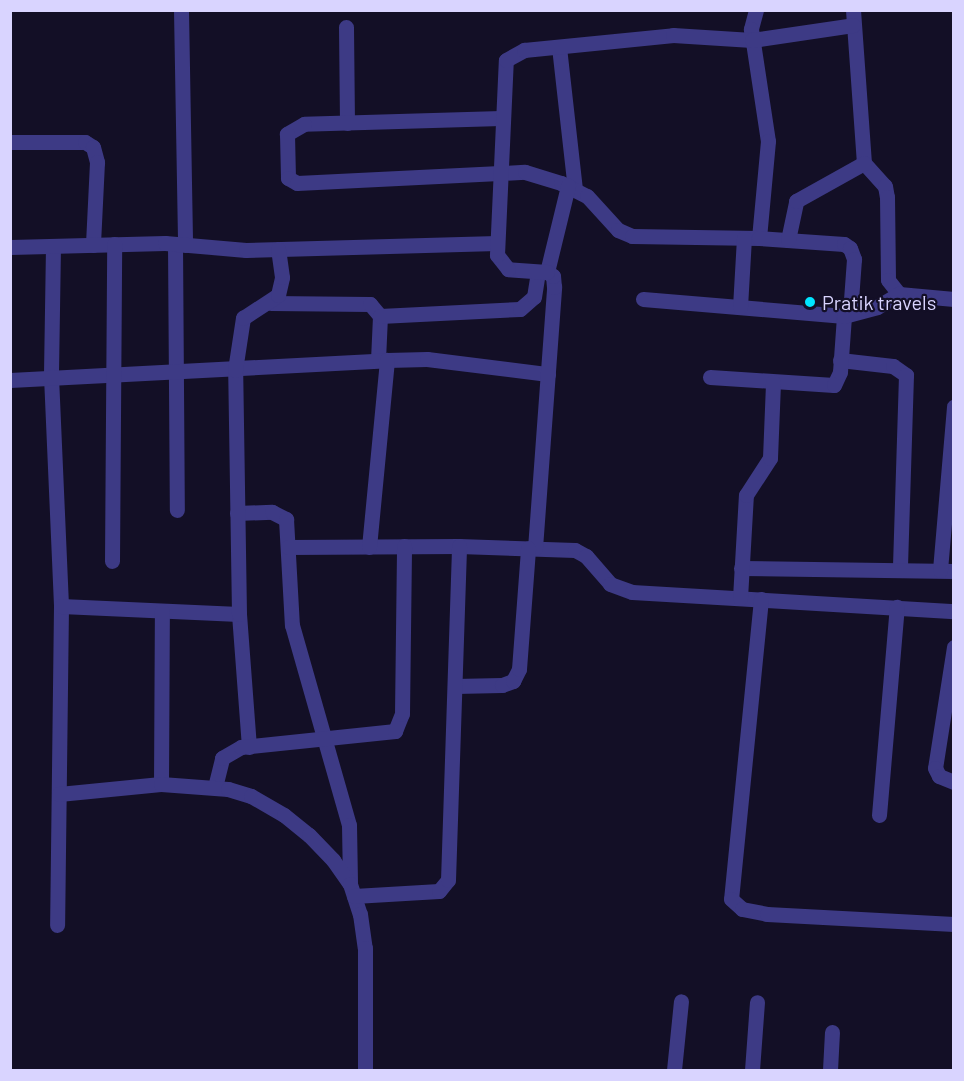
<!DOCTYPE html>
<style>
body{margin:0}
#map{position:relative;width:964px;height:1081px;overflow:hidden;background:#130f26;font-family:Barlow,sans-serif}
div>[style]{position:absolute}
.street>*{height:15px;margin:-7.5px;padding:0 7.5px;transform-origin:7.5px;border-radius:7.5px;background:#3d3a85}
.dots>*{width:16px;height:16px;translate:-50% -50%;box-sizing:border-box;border:3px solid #130f26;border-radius:50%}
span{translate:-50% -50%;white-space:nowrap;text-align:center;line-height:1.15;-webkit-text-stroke:4.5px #130f26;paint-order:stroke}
.poi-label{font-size:20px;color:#d9d4ff}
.left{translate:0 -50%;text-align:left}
.frame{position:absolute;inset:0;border:12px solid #d9d4ff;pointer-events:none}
</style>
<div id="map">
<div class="street">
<i style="left:181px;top:10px;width:235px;rotate:89deg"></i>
<i style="left:756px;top:10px;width:20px;rotate:105deg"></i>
<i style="left:751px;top:29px;width:113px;rotate:81.4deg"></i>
<i style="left:768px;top:141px;width:97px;rotate:95.3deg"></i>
<i style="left:853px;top:10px;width:153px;rotate:85.9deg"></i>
<i style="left:864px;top:163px;width:31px;rotate:48deg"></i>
<i style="left:885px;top:186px;width:11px;rotate:80deg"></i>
<i style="left:887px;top:197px;width:83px;rotate:89.3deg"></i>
<i style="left:888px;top:280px;width:18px;rotate:52deg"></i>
<i style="left:899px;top:294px;width:55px;rotate:5.2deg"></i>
<i style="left:346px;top:27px;width:96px;rotate:89.4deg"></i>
<i style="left:559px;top:47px;width:143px;rotate:83.6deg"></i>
<i style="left:501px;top:118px;width:197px;rotate:178.3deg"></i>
<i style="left:304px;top:124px;width:20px;rotate:150deg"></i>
<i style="left:287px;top:134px;width:44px;rotate:88.7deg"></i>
<i style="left:288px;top:178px;width:10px;rotate:29deg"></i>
<i style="left:297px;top:183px;width:228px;rotate:-2.8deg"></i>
<i style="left:525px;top:172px;width:38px;rotate:17deg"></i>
<i style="left:561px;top:183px;width:29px;rotate:27deg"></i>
<i style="left:587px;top:196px;width:46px;rotate:47.6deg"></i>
<i style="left:618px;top:230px;width:15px;rotate:23deg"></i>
<i style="left:632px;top:236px;width:127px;rotate:0.9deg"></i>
<i style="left:759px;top:238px;width:85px;rotate:4deg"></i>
<i style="left:844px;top:244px;width:7px;rotate:34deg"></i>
<i style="left:850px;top:248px;width:12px;rotate:70deg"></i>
<i style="left:854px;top:259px;width:54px;rotate:94.2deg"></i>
<i style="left:10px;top:142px;width:75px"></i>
<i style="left:85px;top:142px;width:9px;rotate:32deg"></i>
<i style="left:93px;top:147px;width:16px;rotate:75deg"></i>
<i style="left:97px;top:162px;width:83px;rotate:92.8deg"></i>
<i style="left:788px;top:240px;width:40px;rotate:-78deg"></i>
<i style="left:796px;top:201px;width:78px;rotate:-29.2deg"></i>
<i style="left:175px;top:244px;width:266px;rotate:89.6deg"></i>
<i style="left:53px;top:246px;width:130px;rotate:90.9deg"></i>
<i style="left:51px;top:376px;width:230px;rotate:87.5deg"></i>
<i style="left:61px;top:606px;width:319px;rotate:90.7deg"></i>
<i style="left:10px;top:247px;width:155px;rotate:-1.5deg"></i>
<i style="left:165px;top:243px;width:81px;rotate:4.9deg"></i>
<i style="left:246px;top:250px;width:251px;rotate:-1.6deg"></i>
<i style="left:547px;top:272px;width:89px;rotate:-76.3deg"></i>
<i style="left:643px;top:299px;width:202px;rotate:4.8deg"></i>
<i style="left:271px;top:303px;width:99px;rotate:0.6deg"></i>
<i style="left:370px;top:304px;width:16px;rotate:50deg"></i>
<i style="left:380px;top:316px;width:44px;rotate:92.6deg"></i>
<i style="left:740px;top:307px;width:69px;rotate:-86.7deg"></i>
<i style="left:380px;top:316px;width:140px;rotate:-2.9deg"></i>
<i style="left:520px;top:309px;width:18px;rotate:-41deg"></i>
<i style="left:534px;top:297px;width:25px;rotate:-81deg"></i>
<i style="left:840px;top:360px;width:53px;rotate:6.5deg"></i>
<i style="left:893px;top:366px;width:16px;rotate:35deg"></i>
<i style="left:906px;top:375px;width:194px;rotate:91.8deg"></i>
<i style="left:710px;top:377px;width:124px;rotate:3.7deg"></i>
<i style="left:834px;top:385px;width:14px;rotate:-65deg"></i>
<i style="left:840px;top:372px;width:56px;rotate:-85.9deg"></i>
<i style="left:844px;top:316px;width:34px;rotate:-15deg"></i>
<i style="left:877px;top:307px;width:26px;rotate:-31deg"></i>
<i style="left:10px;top:380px;width:378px;rotate:-3deg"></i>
<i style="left:387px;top:360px;width:40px;rotate:-1.4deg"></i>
<i style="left:427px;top:359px;width:122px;rotate:7.1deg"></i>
<i style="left:237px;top:513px;width:35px;rotate:-2deg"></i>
<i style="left:272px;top:512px;width:16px;rotate:27deg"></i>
<i style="left:286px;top:519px;width:106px;rotate:86.8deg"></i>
<i style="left:292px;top:625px;width:208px;rotate:74.1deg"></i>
<i style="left:349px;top:825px;width:59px;rotate:89deg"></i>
<i style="left:288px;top:547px;width:171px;rotate:-0.3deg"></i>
<i style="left:459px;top:546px;width:116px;rotate:2deg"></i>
<i style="left:575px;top:550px;width:13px;rotate:29deg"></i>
<i style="left:586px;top:556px;width:37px;rotate:49deg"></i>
<i style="left:610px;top:584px;width:23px;rotate:20deg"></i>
<i style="left:632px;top:592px;width:323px;rotate:3.4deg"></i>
<i style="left:369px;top:547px;width:188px;rotate:-84.5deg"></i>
<i style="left:535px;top:548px;width:262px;rotate:-85.8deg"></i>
<i style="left:554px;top:287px;width:11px;rotate:-95deg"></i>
<i style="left:553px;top:276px;width:7px;rotate:-146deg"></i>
<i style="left:547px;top:272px;width:39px;rotate:-176deg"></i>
<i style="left:508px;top:269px;width:18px;rotate:-128deg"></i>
<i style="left:497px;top:255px;width:195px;rotate:-87.4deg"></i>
<i style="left:506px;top:60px;width:21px;rotate:-29deg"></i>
<i style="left:524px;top:50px;width:150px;rotate:-5.7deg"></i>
<i style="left:673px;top:35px;width:79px;rotate:3.6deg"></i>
<i style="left:752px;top:40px;width:102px;rotate:-8.4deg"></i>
<i style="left:112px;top:561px;width:317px;rotate:-89.6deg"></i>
<i style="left:741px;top:568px;width:213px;rotate:0.8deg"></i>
<i style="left:940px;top:570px;width:164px;rotate:-85.1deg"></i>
<i style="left:740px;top:598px;width:103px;rotate:-86.7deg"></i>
<i style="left:746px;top:495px;width:44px;rotate:-57deg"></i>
<i style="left:770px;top:458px;width:76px;rotate:-87.7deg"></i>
<i style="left:761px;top:599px;width:301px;rotate:95.7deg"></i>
<i style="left:731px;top:899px;width:15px;rotate:42deg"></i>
<i style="left:742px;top:909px;width:25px;rotate:11deg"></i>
<i style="left:767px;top:914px;width:187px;rotate:3.1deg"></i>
<i style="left:61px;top:606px;width:178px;rotate:2.6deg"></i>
<i style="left:954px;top:647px;width:122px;rotate:98.9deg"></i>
<i style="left:935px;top:768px;width:9px;rotate:63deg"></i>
<i style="left:939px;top:776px;width:16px;rotate:22deg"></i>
<i style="left:455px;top:686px;width:47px;rotate:-1.2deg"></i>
<i style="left:502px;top:685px;width:12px;rotate:-20deg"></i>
<i style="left:513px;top:681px;width:13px;rotate:-63deg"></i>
<i style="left:519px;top:669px;width:121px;rotate:-85.7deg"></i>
<i style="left:249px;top:747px;width:133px;rotate:-94.3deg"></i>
<i style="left:239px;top:614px;width:244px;rotate:-90.9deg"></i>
<i style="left:235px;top:370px;width:53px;rotate:-81.3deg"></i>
<i style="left:243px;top:318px;width:42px;rotate:-33.3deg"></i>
<i style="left:278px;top:295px;width:18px;rotate:-77deg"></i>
<i style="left:282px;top:277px;width:28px;rotate:-98deg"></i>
<i style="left:161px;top:784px;width:173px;rotate:-89.7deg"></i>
<i style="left:215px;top:787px;width:30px;rotate:-76deg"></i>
<i style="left:222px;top:758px;width:22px;rotate:-30deg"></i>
<i style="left:241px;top:747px;width:155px;rotate:-5.9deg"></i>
<i style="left:395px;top:731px;width:18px;rotate:-68deg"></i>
<i style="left:402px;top:714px;width:168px;rotate:-89.3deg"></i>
<i style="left:59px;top:794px;width:102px;rotate:-5.6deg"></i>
<i style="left:161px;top:784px;width:67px;rotate:4.3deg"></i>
<i style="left:228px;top:789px;width:24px;rotate:17deg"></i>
<i style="left:251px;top:796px;width:38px;rotate:30deg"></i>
<i style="left:284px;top:815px;width:32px;rotate:39deg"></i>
<i style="left:309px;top:835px;width:35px;rotate:46deg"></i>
<i style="left:333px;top:860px;width:29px;rotate:55deg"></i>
<i style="left:350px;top:884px;width:32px;rotate:72deg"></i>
<i style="left:360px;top:914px;width:34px;rotate:82deg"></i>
<i style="left:365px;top:948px;width:122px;rotate:90deg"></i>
<i style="left:879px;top:815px;width:209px;rotate:-85.1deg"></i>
<i style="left:354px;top:896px;width:85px;rotate:-3.4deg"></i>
<i style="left:439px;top:891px;width:14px;rotate:-51deg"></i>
<i style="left:448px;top:880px;width:334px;rotate:-88.1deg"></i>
<i style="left:674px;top:1070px;width:69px;rotate:-84.2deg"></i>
<i style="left:752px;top:1070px;width:68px;rotate:-85.8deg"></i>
<i style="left:830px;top:1070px;width:38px;rotate:-87deg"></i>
</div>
<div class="dots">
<i style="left:810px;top:302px;background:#00e5ff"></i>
</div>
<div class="poi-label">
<span class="left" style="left:822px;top:302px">Pratik travels</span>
</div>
<div class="frame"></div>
</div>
